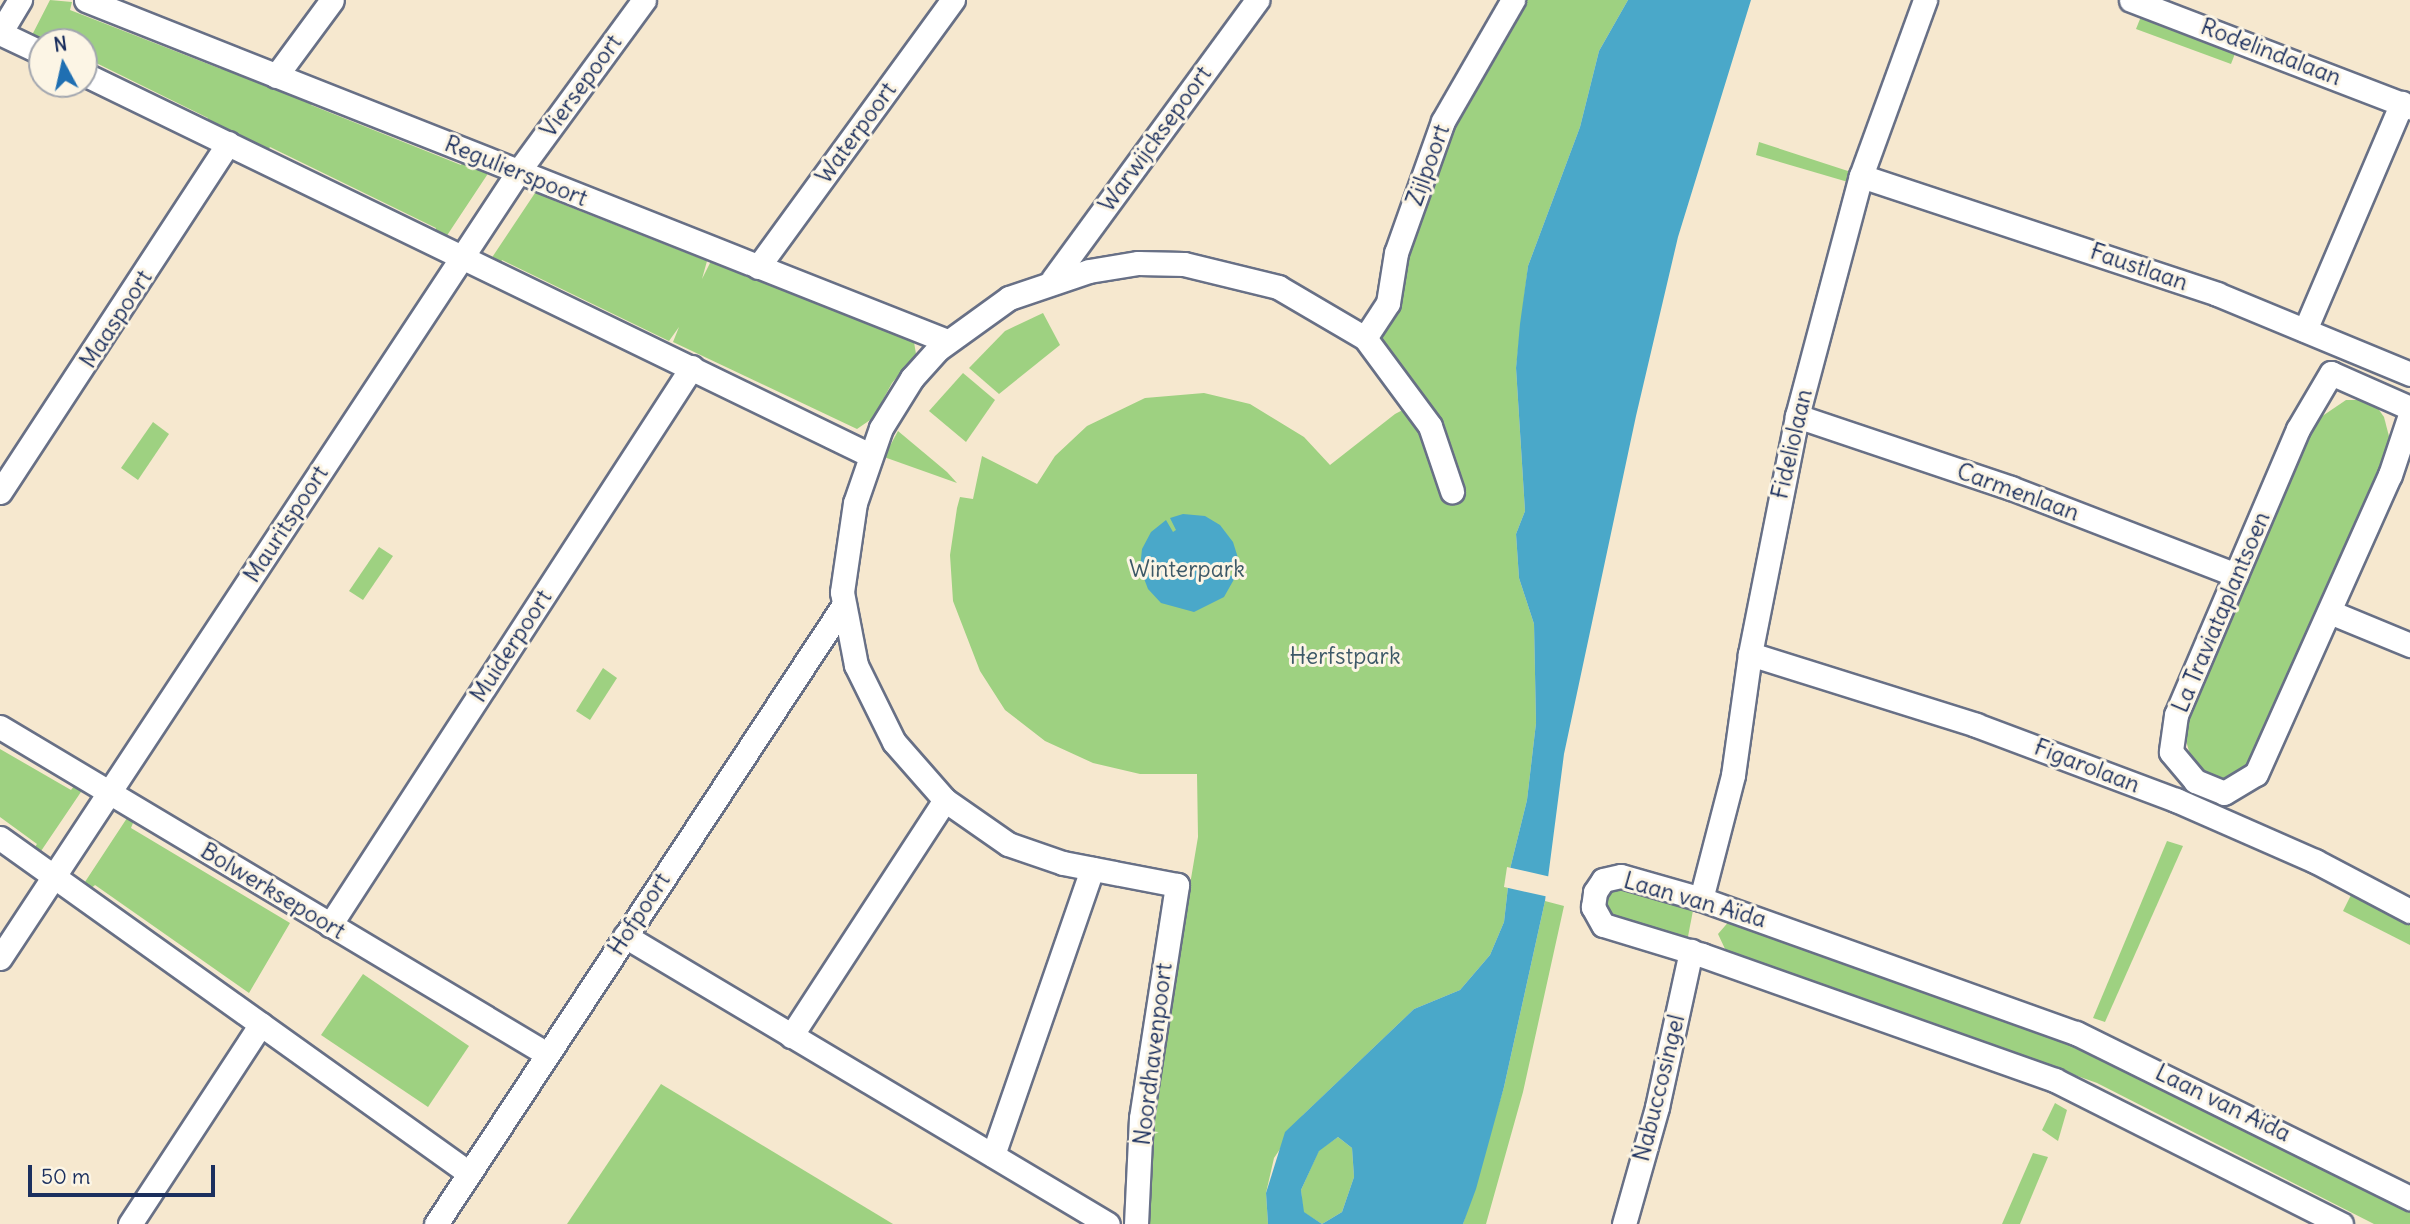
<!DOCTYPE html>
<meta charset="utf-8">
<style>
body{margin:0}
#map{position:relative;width:2410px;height:1224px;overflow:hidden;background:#f6e8cf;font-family:Delius,sans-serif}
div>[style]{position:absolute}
.green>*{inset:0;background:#9ed181}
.water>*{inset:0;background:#4aa8c9}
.pier>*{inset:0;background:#f6e8cf}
.roads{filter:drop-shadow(2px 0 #687086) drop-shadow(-2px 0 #687086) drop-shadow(0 2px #687086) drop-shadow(0 -2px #687086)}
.street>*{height:23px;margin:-11.5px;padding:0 11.5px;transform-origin:11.5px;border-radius:11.5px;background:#fff}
span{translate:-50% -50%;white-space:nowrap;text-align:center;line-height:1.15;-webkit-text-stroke:6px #fcf5e5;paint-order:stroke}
.street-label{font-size:23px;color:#1b2f5e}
.park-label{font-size:23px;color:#3c5867}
.north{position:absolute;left:28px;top:28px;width:70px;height:70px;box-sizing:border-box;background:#fcf5e5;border:2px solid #a2a6af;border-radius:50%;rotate:352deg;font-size:19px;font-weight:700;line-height:28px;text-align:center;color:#1b2f5e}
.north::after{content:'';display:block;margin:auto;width:24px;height:32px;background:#1f6fb2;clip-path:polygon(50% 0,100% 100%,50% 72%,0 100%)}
.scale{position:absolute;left:28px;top:1165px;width:187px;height:32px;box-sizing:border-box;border:4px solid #1b2f5e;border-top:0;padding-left:9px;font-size:21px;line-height:24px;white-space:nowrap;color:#1b2f5e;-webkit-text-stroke:5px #fcf5e5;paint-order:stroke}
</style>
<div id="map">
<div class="green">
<i style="clip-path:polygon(50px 0,72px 2px,70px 10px,221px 69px,224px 63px,314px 98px,311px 105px,461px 165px,464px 158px,491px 169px,444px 240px,434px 233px,436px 228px,270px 147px,266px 153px,206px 124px,208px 118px,84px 57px,84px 42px,30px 39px)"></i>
<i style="clip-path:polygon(1521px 0,1628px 0,1599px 51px,1580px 127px,1528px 266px,1521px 324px,1516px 368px,1525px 511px,1516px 534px,1519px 578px,1534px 624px,1536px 723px,1527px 800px,1510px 869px,1504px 922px,1490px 955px,1460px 990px,1414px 1009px,1303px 1115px,1274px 1158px,1266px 1193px,1268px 1224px,1150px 1224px,1148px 1134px,1198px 837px,1197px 774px,1140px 774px,1093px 763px,1045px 741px,1005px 710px,980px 671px,953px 601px,950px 555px,957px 508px,960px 497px,973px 499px,982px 456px,1037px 484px,1055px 456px,1087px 426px,1145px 398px,1204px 393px,1250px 404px,1304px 437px,1330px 465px,1395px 414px,1420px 401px,1375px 338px,1450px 126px)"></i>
<i style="clip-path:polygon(2142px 14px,2236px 51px,2231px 64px,2136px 29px)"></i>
<i style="clip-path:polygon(1759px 142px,1851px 172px,1848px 182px,1756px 155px)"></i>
<i style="clip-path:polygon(539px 187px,558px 194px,555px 201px,707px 261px,702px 279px,711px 261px,914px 342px,916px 354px,892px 383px,873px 418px,857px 429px,673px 342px,679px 327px,669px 341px,502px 260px,499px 266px,489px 262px)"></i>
<i style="clip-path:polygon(1043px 313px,1060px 345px,999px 394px,969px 368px,1005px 331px)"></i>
<i style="clip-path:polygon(963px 373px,995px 400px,966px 442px,929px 411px)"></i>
<i style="clip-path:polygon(2346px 400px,2372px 400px,2384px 417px,2391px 444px,2262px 749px,2241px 772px,2217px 781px,2194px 769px,2187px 744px,2187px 709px,2315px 421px)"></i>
<i style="clip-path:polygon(153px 422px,169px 434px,138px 480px,121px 468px)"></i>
<i style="clip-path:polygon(898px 431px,947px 472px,957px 483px,884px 457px)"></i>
<i style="clip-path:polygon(379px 547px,393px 556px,363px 600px,349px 591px)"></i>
<i style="clip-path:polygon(603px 668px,617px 678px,590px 720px,576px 711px)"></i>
<i style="clip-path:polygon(0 749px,71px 790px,78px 781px,85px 786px,37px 857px,31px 853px,37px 844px,0 817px)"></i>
<i style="clip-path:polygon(129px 815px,135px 818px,131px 828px,290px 923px,249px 993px,95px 885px,87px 892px,81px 888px)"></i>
<i style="clip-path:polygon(2167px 841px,2183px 846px,2105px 1022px,2093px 1018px)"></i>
<i style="clip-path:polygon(1619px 888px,1694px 905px,1687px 942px,1612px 917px,1604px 909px,1603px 898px,1609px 889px)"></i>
<i style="clip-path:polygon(2351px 895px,2410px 925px,2410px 945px,2343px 911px)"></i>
<i style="clip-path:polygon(1545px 901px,1564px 906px,1523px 1092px,1486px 1224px,1463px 1224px,1504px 1087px)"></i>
<i style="clip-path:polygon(1731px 919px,2098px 1052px,2410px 1211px,2410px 1224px,2374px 1224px,2097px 1083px,1726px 951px,1718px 934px)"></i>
<i style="clip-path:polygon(363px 974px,469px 1046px,428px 1107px,321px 1035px)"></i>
<i style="clip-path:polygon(661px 1084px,893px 1224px,567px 1224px)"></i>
<i style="clip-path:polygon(2055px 1103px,2067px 1110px,2058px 1141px,2042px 1130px)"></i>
<i style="clip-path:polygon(1338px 1137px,1352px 1148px,1354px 1177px,1342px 1212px,1322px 1224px,1303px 1212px,1301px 1190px,1319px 1150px)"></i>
<i style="clip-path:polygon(2033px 1153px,2048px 1157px,2020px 1224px,2002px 1224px)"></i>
</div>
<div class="water">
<i style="clip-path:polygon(1628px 0,1751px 0,1678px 237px,1636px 416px,1564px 754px,1545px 901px,1504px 1087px,1476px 1189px,1463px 1224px,1322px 1224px,1342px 1212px,1354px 1177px,1352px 1148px,1338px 1137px,1319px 1151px,1301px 1190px,1304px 1212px,1322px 1224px,1268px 1224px,1266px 1193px,1285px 1132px,1414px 1009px,1460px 990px,1490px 955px,1504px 922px,1510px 869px,1527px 800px,1536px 723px,1534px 624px,1519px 578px,1516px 534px,1525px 511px,1516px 368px,1520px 324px,1528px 266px,1580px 127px,1599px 51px)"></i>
<i style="clip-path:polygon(1183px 514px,1205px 516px,1220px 525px,1233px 542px,1238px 558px,1237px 568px,1221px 574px,1223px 578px,1237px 574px,1224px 597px,1194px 612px,1161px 603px,1148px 589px,1140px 568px,1142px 549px,1151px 532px,1166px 520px,1173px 532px,1176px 530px,1170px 518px)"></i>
</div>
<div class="pier">
<i style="clip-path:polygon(1507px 867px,1551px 877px,1549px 897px,1504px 887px)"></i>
</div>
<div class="roads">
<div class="street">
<i style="left:86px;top:0;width:926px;rotate:21.61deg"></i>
<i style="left:2131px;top:0;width:299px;rotate:21deg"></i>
<i style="left:0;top:33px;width:47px;rotate:25.5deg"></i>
<i style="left:0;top:33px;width:39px;rotate:-59deg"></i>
<i style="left:84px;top:74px;width:873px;rotate:25.86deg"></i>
<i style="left:276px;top:76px;width:94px;rotate:-53.6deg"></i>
<i style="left:1861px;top:176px;width:375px;rotate:18.3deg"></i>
<i style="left:2217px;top:294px;width:209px;rotate:22.5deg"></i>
<i style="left:758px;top:267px;width:331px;rotate:-53.9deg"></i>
<i style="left:1053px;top:279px;width:346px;rotate:-53.8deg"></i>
<i style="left:2305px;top:330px;width:247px;rotate:-66.9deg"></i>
<i style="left:1365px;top:338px;width:42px;rotate:-56.7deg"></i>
<i style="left:1388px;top:303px;width:51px;rotate:-80.9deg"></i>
<i style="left:1396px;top:253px;width:140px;rotate:-70.4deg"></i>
<i style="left:1443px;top:121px;width:140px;rotate:-60deg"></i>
<i style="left:2410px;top:408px;width:86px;rotate:-156.1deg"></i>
<i style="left:2331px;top:373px;width:65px;rotate:120.5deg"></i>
<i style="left:2298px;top:429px;width:311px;rotate:113.1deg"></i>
<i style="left:2176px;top:715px;width:37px;rotate:98deg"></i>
<i style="left:2171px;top:752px;width:38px;rotate:50deg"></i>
<i style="left:2195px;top:781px;width:31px;rotate:22deg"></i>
<i style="left:2224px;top:793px;width:37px;rotate:-31deg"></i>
<i style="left:2256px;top:774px;width:328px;rotate:-65.9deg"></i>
<i style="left:2390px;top:475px;width:63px;rotate:-71.6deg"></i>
<i style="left:1797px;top:416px;width:226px;rotate:18.6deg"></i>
<i style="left:2011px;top:488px;width:241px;rotate:21.1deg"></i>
<i style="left:0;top:492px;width:417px;rotate:-56.8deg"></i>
<i style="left:2330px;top:612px;width:87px;rotate:22.4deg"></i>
<i style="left:1750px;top:654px;width:237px;rotate:17.4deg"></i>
<i style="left:1976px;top:725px;width:214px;rotate:20.6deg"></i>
<i style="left:2176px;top:800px;width:152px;rotate:23.7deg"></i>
<i style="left:2315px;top:861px;width:107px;rotate:27.8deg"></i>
<i style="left:0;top:727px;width:637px;rotate:30.87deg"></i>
<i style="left:0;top:838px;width:576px;rotate:35.54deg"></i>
<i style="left:1701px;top:899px;width:128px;rotate:-75.5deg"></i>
<i style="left:1733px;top:775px;width:122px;rotate:-82deg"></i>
<i style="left:1750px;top:654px;width:243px;rotate:-78.8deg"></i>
<i style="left:1797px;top:416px;width:248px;rotate:-75.1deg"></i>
<i style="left:1861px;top:176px;width:187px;rotate:-70deg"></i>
<i style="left:330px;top:925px;width:665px;rotate:-57.03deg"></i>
<i style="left:625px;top:936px;width:562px;rotate:30.81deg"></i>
<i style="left:0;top:958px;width:941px;rotate:-56.61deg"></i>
<i style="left:518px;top:172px;width:213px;rotate:-53.8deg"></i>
<i style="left:791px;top:1036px;width:282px;rotate:-56.9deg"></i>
<i style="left:993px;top:1155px;width:303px;rotate:-70.9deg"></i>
<i style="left:130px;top:1224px;width:239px;rotate:-56.8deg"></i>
<i style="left:436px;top:1224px;width:740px;rotate:-56.63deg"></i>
<i style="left:1136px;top:1224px;width:106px;rotate:-87.3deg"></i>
<i style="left:1141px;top:1118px;width:236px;rotate:-81.2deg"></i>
<i style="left:1177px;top:885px;width:116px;rotate:-169.1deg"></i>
<i style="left:1063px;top:863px;width:58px;rotate:-160.9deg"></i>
<i style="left:1008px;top:844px;width:77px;rotate:-145.1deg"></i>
<i style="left:945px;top:800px;width:77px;rotate:-131.3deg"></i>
<i style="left:894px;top:742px;width:86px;rotate:-116.3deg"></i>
<i style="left:856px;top:665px;width:74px;rotate:-100.9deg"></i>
<i style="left:842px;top:592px;width:90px;rotate:-81.7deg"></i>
<i style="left:855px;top:503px;width:79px;rotate:-70.9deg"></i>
<i style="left:881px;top:428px;width:59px;rotate:-58.2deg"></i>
<i style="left:912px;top:378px;width:38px;rotate:-48deg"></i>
<i style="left:937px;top:350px;width:89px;rotate:-35.8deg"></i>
<i style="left:1009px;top:298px;width:84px;rotate:-18.6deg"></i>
<i style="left:1089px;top:271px;width:50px;rotate:-9.3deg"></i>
<i style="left:1138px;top:263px;width:46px;rotate:1.2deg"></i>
<i style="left:1184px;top:264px;width:97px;rotate:13.7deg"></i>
<i style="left:1278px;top:287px;width:101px;rotate:30.4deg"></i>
<i style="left:1365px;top:338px;width:109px;rotate:53.5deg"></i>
<i style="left:1430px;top:426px;width:69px;rotate:71.3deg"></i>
<i style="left:1624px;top:1224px;width:122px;rotate:-74.2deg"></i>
<i style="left:1657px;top:1107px;width:160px;rotate:-77.7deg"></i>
<i style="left:2341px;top:1224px;width:320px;rotate:-153.3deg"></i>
<i style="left:2055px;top:1080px;width:374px;rotate:-160.5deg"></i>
<i style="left:1702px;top:955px;width:103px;rotate:-163.1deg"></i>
<i style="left:1603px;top:925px;width:21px;rotate:-119deg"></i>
<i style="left:1593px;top:907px;width:15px;rotate:-82deg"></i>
<i style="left:1595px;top:892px;width:14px;rotate:-56deg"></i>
<i style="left:1603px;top:880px;width:18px;rotate:-13deg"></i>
<i style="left:1621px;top:876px;width:83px;rotate:16deg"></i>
<i style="left:1701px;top:899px;width:398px;rotate:19.7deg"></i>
<i style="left:2076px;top:1033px;width:373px;rotate:26.3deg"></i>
</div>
</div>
<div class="street-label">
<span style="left:2271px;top:52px;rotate:21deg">Rodelindalaan</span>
<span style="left:581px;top:86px;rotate:-54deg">Viersepoort</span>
<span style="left:856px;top:133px;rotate:-54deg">Waterpoort</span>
<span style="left:1155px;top:139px;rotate:-54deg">Warwijcksepoort</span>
<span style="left:1428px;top:165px;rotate:-70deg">Zijlpoort</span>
<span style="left:516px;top:171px;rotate:22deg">Regulierspoort</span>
<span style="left:2139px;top:267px;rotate:19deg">Faustlaan</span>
<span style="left:116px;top:319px;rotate:-57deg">Maaspoort</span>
<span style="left:1792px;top:444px;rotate:-77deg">Fideliolaan</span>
<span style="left:2018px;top:492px;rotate:20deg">Carmenlaan</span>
<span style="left:286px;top:524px;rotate:-57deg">Mauritspoort</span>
<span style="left:2221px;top:612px;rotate:-67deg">La Traviataplantsoen</span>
<span style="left:511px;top:646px;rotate:-57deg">Muiderpoort</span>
<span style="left:2087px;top:766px;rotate:21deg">Figarolaan</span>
<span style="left:273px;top:891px;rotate:31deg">Bolwerksepoort</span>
<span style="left:1695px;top:900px;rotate:16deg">Laan van Aïda</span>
<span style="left:639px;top:914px;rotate:-57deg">Hofpoort</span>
<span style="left:1153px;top:1054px;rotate:-83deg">Noordhavenpoort</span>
<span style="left:1659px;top:1088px;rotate:-76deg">Nabuccosingel</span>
<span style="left:2223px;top:1103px;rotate:26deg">Laan van Aïda</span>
</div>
<div class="park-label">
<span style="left:1187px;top:569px">Winterpark</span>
<span style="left:1345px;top:656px">Herfstpark</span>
</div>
<div class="north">N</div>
<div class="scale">50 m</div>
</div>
